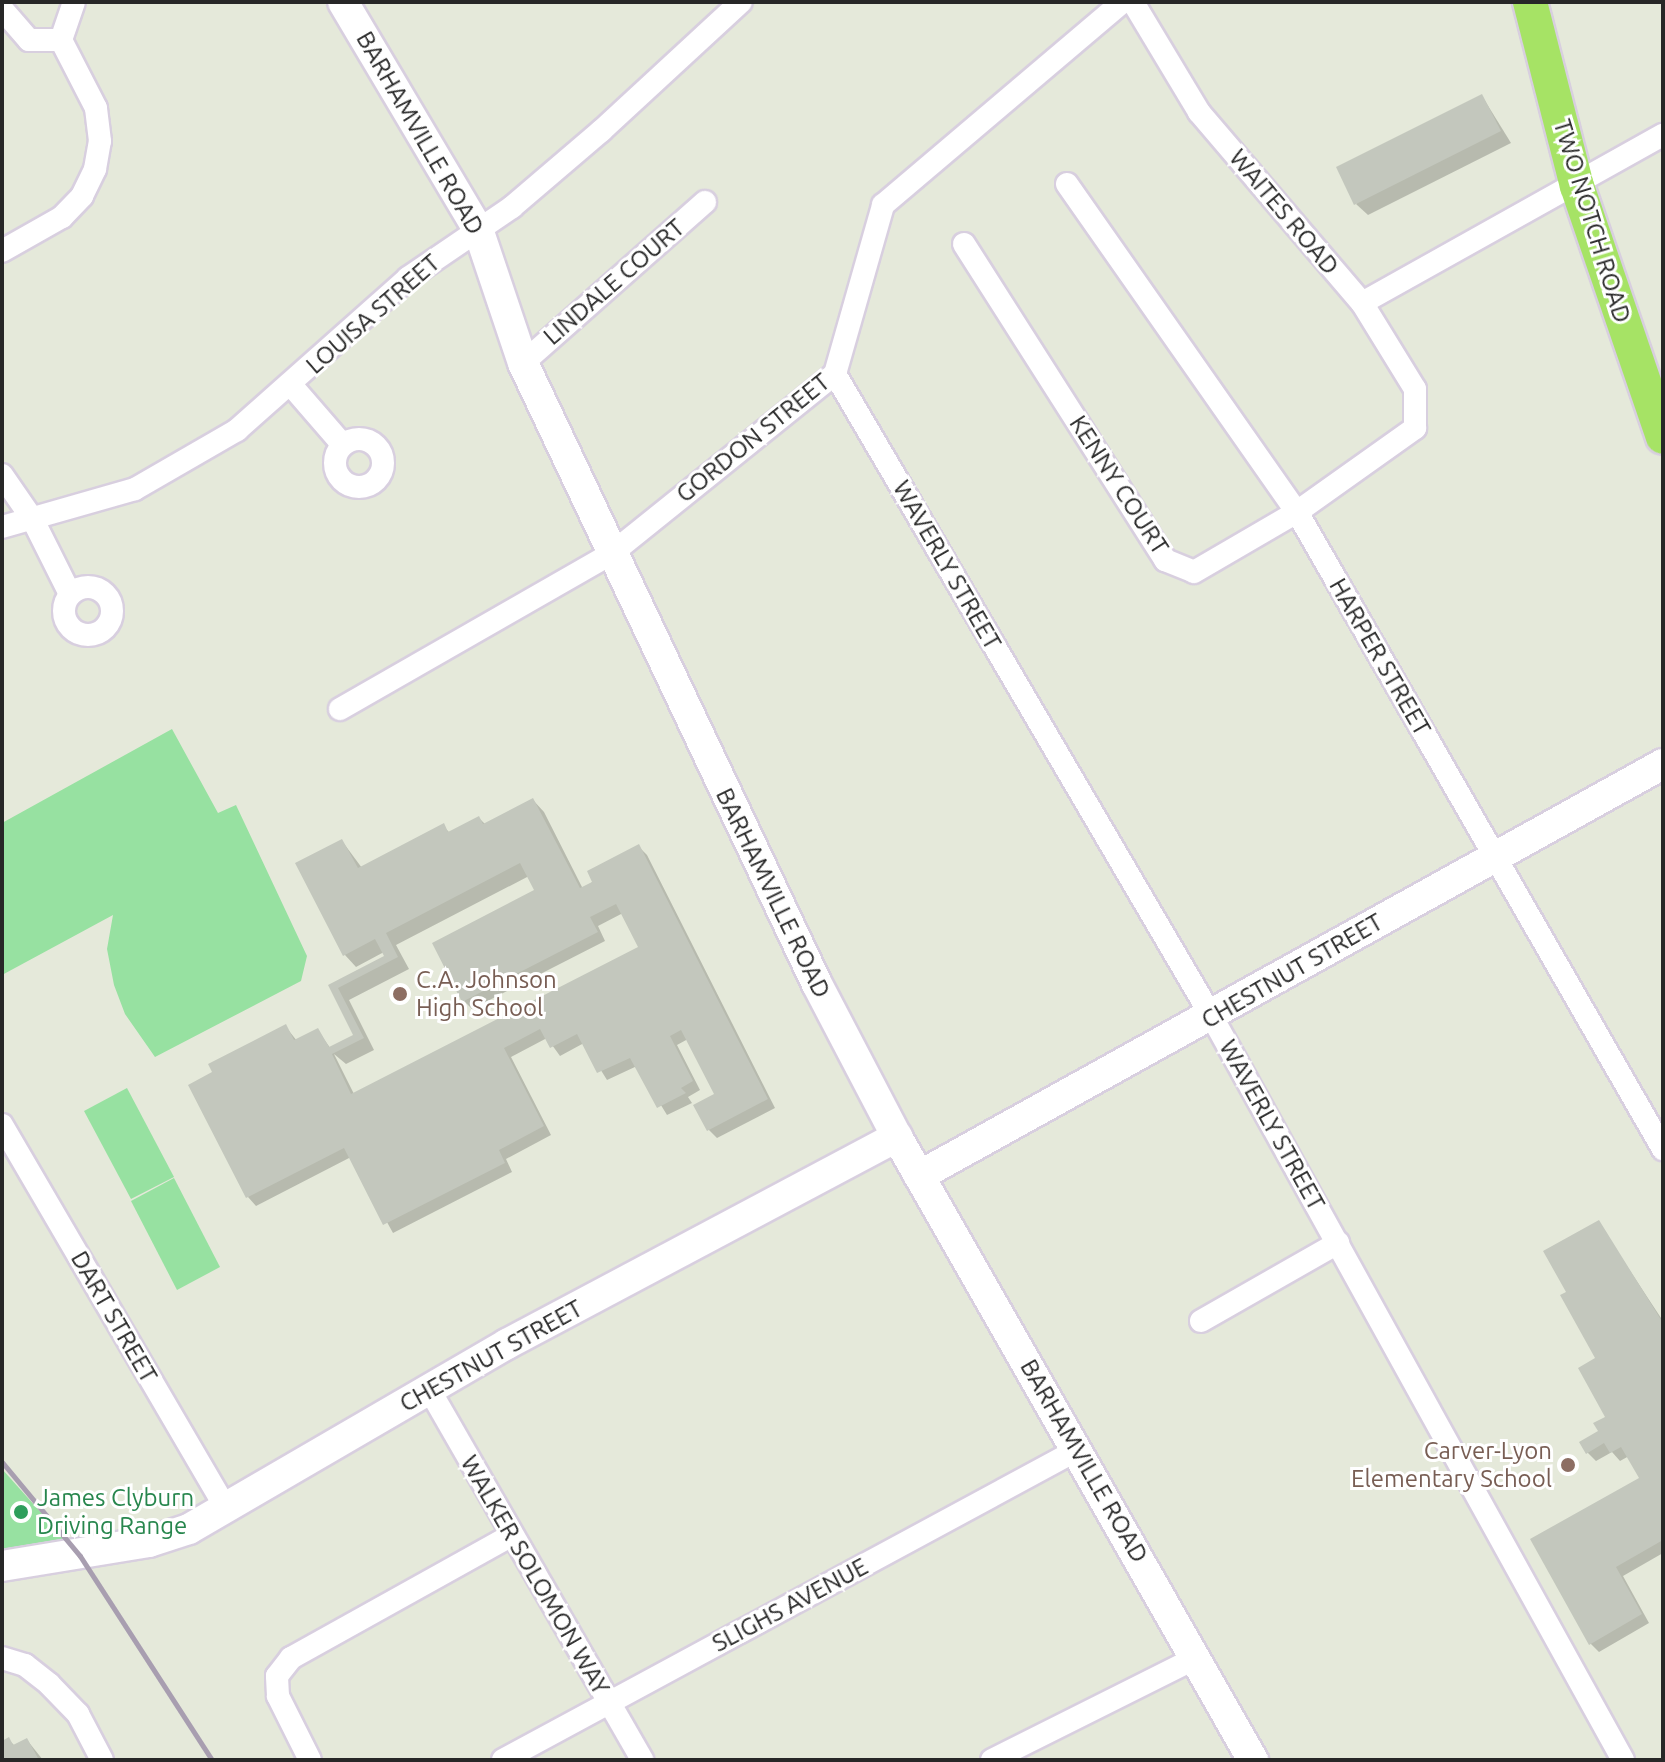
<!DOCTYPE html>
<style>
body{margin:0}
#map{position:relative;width:1665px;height:1762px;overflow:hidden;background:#e5e9da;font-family:Ubuntu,sans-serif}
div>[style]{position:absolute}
.pitch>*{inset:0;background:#97e1a1}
.shadow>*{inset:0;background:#0003}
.building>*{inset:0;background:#c3c7bd}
.roads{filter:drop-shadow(2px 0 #d8cfdf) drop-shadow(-2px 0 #d8cfdf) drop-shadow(0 2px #d8cfdf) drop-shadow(0 -2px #d8cfdf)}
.street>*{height:22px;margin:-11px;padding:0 11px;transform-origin:11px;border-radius:11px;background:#fff}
.street>.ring{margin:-11px;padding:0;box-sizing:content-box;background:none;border:22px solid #fff;border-radius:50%}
.secondary>*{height:30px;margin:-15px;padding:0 15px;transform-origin:15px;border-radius:15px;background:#fff}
.primary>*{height:34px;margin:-17px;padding:0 17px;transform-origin:17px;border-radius:17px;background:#a6e365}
.rail>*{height:5px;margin:-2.5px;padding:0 2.5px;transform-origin:2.5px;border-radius:2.5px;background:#a89eb0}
.dots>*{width:22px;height:22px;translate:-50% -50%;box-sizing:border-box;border:4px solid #fff;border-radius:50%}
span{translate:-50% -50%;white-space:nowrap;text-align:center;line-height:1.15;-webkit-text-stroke:6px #fff;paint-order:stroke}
.street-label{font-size:24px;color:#272727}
.education-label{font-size:24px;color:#785e54}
.left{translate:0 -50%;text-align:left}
.right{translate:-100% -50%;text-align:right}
.leisure-label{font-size:24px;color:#27864d}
.frame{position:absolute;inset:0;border:4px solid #272727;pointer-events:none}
</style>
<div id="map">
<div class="pitch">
<i style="clip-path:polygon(172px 729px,218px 813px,236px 805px,307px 956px,301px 981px,155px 1057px,125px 1014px,114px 985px,107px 949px,113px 915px,2px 975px,2px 823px)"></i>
<i style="clip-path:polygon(127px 1088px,174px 1177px,131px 1199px,84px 1111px)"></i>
<i style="clip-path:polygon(174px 1178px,220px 1267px,177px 1290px,131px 1201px)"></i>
<i style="clip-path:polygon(2px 1469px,80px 1556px,2px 1566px)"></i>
</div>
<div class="shadow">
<i style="clip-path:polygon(1482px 96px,1511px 143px,1368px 215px,1356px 204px)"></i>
<i style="clip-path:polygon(evenodd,533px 800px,544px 812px,583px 889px,639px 847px,647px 855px,775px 1108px,717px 1138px,708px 1129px,716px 1095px,688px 1039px,677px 1045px,700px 1090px,688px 1097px,692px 1103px,667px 1115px,637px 1066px,607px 1080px,584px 1043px,560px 1056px,547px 1038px,511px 1057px,551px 1135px,506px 1159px,512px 1172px,393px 1233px,351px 1157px,256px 1206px,248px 1197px,286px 1027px,297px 1041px,318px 1031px,331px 1049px,356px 1036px,330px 986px,386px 957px,384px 952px,356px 967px,345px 955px,342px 841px,362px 868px,443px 826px,450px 833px,479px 818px,486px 825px,533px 800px,529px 876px,536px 891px,464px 1001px,472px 1009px,605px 941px,598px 926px,623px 913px,641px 948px,354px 1094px,334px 1054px,346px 1064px,374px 1050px,349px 1000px,409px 969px,396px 945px,529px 876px)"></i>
<i style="clip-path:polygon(1598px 1222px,1663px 1321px,1663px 1553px,1623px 1576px,1649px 1623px,1599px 1652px,1590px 1643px,1641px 1479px,1629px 1456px,1620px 1461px,1612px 1452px,1596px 1461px,1587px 1452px,1608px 1418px,1598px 1359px,1569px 1293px)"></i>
<i style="clip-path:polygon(8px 1739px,15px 1746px,27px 1740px,43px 1760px,2px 1760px,2px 1743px)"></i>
</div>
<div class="building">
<i style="clip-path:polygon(1482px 94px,1501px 131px,1354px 205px,1336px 167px)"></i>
<i style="clip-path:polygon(evenodd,533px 798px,580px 888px,592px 882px,587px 871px,639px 844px,768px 1099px,707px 1131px,693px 1105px,714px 1094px,681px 1030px,670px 1036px,693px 1081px,681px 1088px,686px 1093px,657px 1108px,630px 1058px,597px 1073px,577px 1034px,550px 1048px,540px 1029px,504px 1048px,544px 1126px,499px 1150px,505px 1163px,383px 1225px,344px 1148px,246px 1198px,188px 1085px,212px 1072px,208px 1064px,286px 1024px,294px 1040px,318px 1028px,329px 1047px,353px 1035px,328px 985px,384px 956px,375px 939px,343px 956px,295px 863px,342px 839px,358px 868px,444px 823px,448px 832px,479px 816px,483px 824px,533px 798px,520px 863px,534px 890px,432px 943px,462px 1002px,598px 932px,590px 917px,616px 904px,638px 947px,351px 1094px,332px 1054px,364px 1038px,338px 988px,398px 957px,386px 933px,520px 863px)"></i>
<i style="clip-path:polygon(1599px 1220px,1663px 1323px,1663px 1540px,1616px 1567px,1642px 1614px,1589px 1645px,1530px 1539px,1639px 1478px,1621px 1447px,1610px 1453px,1604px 1443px,1586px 1454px,1579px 1442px,1598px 1431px,1593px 1423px,1605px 1417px,1578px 1368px,1595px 1358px,1560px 1295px,1566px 1292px,1543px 1251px)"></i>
<i style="clip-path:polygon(9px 1737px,13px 1745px,27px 1738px,39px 1760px,2px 1760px,2px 1741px)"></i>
</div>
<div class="roads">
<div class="street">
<i style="left:2px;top:9px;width:41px;rotate:48.9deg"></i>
<i style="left:29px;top:40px;width:32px"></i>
<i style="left:61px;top:40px;width:40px;rotate:-71.1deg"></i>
<i style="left:1067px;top:184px;width:401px;rotate:55deg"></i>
<i style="left:1297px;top:512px;width:735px;rotate:60.12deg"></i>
<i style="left:964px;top:244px;width:375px;rotate:57.5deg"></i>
<i style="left:1165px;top:560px;width:31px;rotate:22deg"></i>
<i style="left:1194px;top:572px;width:119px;rotate:-30.2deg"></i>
<i style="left:1297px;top:512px;width:145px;rotate:-35.4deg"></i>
<i style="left:1415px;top:428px;width:39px;rotate:-90deg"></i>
<i style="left:1415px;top:389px;width:101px;rotate:-121.6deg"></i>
<i style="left:1362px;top:303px;width:251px;rotate:-130.5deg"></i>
<i style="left:1199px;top:112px;width:128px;rotate:-121deg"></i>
<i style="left:2px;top:251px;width:69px;rotate:-29.5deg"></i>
<i style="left:62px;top:217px;width:29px;rotate:-46deg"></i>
<i style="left:82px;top:196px;width:30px;rotate:-64deg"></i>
<i style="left:95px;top:169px;width:28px;rotate:-80deg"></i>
<i style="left:100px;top:141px;width:33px;rotate:-97deg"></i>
<i style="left:96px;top:108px;width:76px;rotate:-117.2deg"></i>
<i style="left:1362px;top:303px;width:345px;rotate:-29.2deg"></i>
<i style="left:523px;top:363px;width:243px;rotate:-41.5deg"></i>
<i style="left:835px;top:374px;width:745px;rotate:59.62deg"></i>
<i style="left:1212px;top:1017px;width:849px;rotate:61.05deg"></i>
<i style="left:291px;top:385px;width:79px;rotate:49.1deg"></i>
<i class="ring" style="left:335px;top:439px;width:26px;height:26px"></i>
<i style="left:2px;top:475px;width:55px;rotate:55.4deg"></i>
<i style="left:33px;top:520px;width:83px;rotate:63.4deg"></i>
<i style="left:2px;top:527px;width:138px;rotate:-15.9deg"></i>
<i style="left:135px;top:489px;width:118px;rotate:-30deg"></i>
<i style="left:237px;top:430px;width:229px;rotate:-41.6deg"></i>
<i style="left:408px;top:278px;width:126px;rotate:-34.3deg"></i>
<i style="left:512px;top:207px;width:117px;rotate:-40.5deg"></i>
<i style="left:601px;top:131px;width:190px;rotate:-42.7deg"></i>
<i class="ring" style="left:64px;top:587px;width:26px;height:26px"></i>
<i style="left:340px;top:709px;width:312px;rotate:-29.8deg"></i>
<i style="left:611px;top:554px;width:287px;rotate:-38.8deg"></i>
<i style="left:835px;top:374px;width:176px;rotate:-74.1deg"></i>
<i style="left:883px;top:205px;width:314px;rotate:-40.3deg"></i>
<i style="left:2px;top:1125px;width:445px;rotate:59.7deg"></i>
<i style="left:1201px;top:1321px;width:158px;rotate:-29.7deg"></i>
<i style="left:429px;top:1389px;width:428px;rotate:60.1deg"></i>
<i style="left:2px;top:1658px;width:24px;rotate:17deg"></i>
<i style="left:25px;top:1665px;width:31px;rotate:38deg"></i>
<i style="left:49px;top:1684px;width:42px;rotate:46deg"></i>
<i style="left:78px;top:1714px;width:52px;rotate:62.4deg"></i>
<i style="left:310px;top:1760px;width:72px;rotate:-116.6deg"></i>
<i style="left:278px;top:1696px;width:20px;rotate:-93deg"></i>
<i style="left:277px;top:1676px;width:23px;rotate:-52deg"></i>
<i style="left:291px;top:1658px;width:253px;rotate:-29.1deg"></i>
<i style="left:503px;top:1760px;width:652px;rotate:-28.37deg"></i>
<i style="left:992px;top:1760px;width:228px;rotate:-26.6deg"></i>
</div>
<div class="secondary">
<i style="left:343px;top:2px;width:264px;rotate:59.3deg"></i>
<i style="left:478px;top:229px;width:141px;rotate:71.4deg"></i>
<i style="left:523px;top:363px;width:687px;rotate:64.67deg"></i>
<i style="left:817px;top:984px;width:173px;rotate:62.4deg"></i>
<i style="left:897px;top:1137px;width:718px;rotate:60.26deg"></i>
<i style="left:919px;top:1176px;width:850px;rotate:-28.98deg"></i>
<i style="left:2px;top:1566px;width:149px;rotate:-9.3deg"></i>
<i style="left:149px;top:1542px;width:42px;rotate:-18deg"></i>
<i style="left:189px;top:1529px;width:368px;rotate:-30.2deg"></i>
<i style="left:507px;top:1344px;width:442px;rotate:-28deg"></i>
</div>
<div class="primary">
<i style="left:1530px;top:2px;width:190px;rotate:75.7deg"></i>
<i style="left:1577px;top:186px;width:265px;rotate:71.1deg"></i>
</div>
</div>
<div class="rail">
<i style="left:2px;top:1462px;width:122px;rotate:50.3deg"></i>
<i style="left:80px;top:1556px;width:243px;rotate:57.1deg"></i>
</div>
<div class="dots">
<i style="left:400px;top:994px;background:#8d6e63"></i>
<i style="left:1568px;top:1465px;background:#8d6e63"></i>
<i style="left:21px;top:1512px;background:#2e9e5b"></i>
</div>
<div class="street-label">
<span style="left:420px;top:133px;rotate:60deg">BARHAMVILLE ROAD</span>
<span style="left:1284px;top:212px;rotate:50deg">WAITES ROAD</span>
<span style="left:1592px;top:221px;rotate:73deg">TWO NOTCH ROAD</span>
<span style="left:614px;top:282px;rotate:-41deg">LINDALE COURT</span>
<span style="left:373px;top:314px;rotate:-41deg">LOUISA STREET</span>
<span style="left:753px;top:438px;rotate:-39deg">GORDON STREET</span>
<span style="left:1119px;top:485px;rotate:57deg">KENNY COURT</span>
<span style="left:947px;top:565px;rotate:60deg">WAVERLY STREET</span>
<span style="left:1380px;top:657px;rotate:60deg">HARPER STREET</span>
<span style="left:773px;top:893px;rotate:64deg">BARHAMVILLE ROAD</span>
<span style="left:1292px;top:971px;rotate:-30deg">CHESTNUT STREET</span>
<span style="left:1272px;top:1125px;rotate:61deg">WAVERLY STREET</span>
<span style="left:114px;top:1317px;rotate:60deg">DART STREET</span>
<span style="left:491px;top:1356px;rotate:-29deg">CHESTNUT STREET</span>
<span style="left:1084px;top:1461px;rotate:60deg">BARHAMVILLE ROAD</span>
<span style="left:535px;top:1575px;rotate:60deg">WALKER SOLOMON WAY</span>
<span style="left:790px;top:1605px;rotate:-28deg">SLIGHS AVENUE</span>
</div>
<div class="education-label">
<span class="left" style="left:416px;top:994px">C.A. Johnson<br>High School</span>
<span class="right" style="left:1552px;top:1465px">Carver-Lyon<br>Elementary School</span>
</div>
<div class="leisure-label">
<span class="left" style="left:37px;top:1512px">James Clyburn<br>Driving Range</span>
</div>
<div class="frame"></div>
</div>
